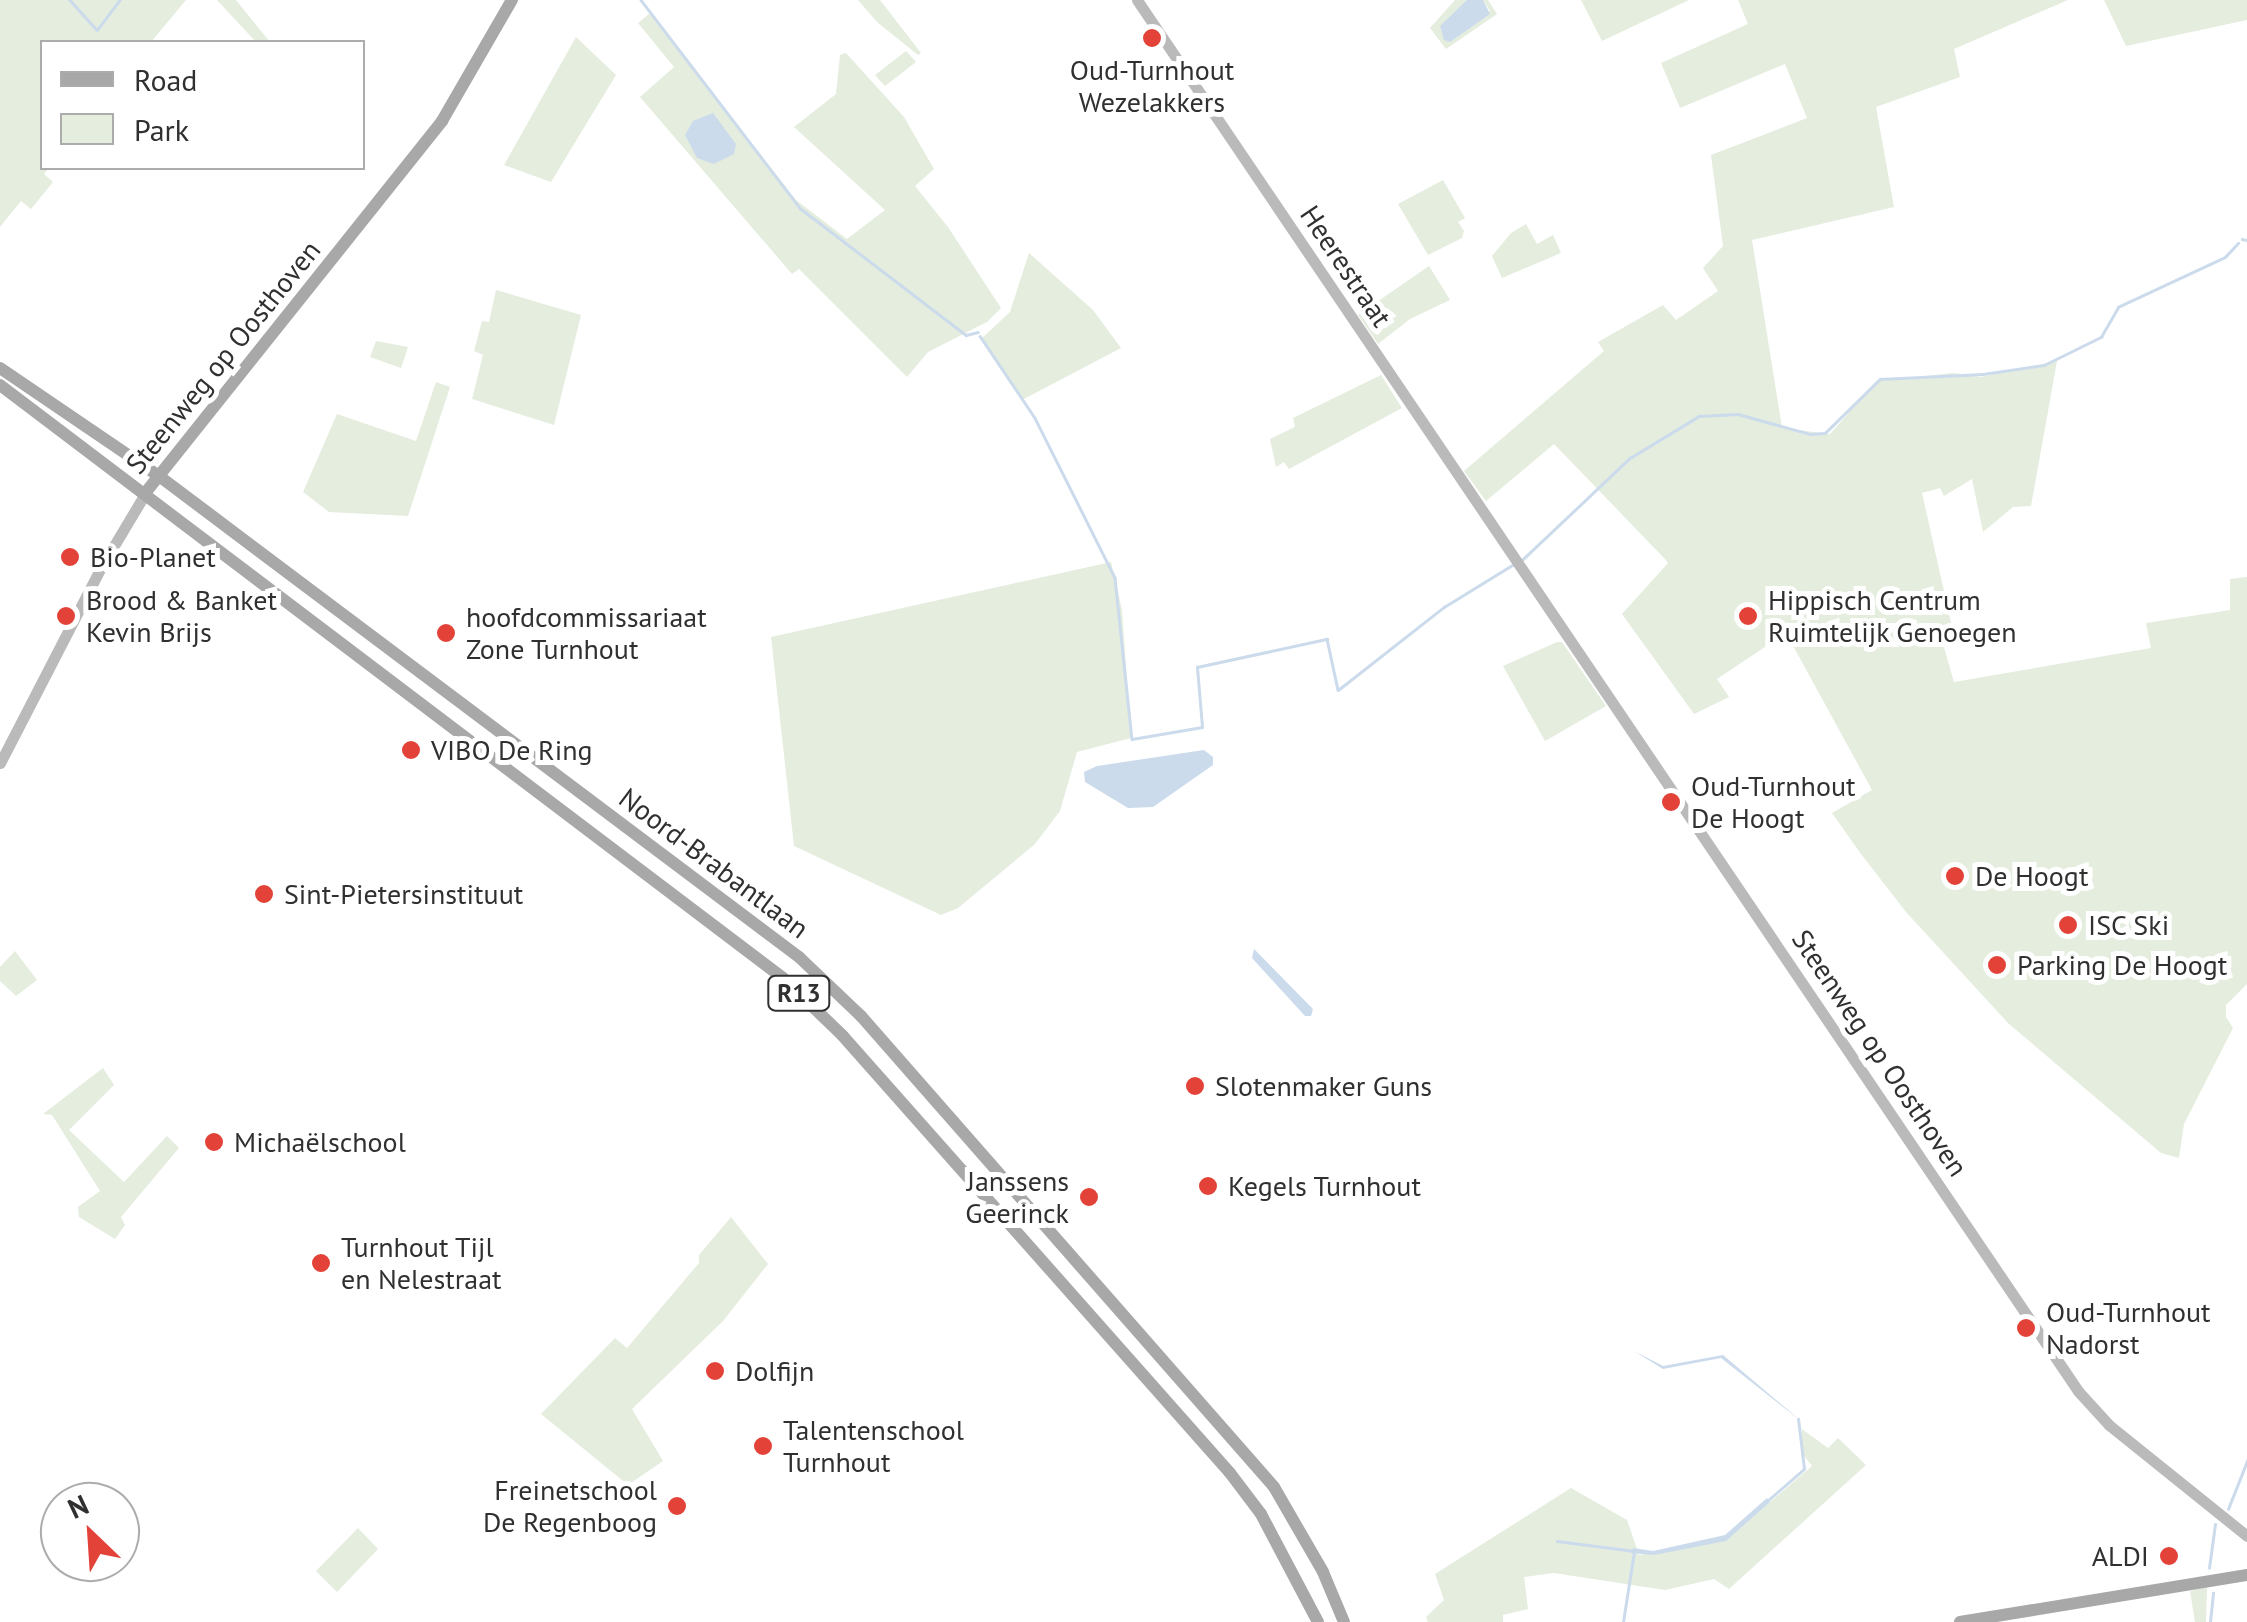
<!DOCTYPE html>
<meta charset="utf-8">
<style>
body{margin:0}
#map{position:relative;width:2247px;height:1622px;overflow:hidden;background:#fff;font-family:"PT Sans",sans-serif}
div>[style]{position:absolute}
.green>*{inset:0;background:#e4edde}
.water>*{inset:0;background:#cbdbec}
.stream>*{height:2.5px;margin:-1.25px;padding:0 1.25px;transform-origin:1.25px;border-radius:1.25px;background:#cbdbec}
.secondary>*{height:11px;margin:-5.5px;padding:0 5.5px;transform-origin:5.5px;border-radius:5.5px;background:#bababa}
.primary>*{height:12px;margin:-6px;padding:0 6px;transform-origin:6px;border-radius:6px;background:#a8a8a8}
.dots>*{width:28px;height:28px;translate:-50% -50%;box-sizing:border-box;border:5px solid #fff;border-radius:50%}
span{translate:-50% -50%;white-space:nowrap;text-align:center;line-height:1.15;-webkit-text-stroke:10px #fff;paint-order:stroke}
.shield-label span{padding:2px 8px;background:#fff;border:2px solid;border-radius:8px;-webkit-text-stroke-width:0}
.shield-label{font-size:25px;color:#303030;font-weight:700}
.poi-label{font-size:28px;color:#303030}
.left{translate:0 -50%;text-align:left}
.right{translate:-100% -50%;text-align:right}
.street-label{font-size:28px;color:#303030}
.legend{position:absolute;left:40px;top:40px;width:325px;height:130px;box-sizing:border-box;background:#fff;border:2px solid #acacac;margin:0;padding:12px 18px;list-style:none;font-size:30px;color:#303030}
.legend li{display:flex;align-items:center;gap:20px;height:50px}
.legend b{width:50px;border:2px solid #acacac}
.north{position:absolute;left:40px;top:1482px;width:100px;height:100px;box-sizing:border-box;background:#fff;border:2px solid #acacac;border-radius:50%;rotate:335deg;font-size:28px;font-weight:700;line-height:40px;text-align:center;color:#303030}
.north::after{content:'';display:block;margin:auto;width:35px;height:45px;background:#e24237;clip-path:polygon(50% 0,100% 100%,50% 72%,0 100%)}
</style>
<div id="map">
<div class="green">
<i style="clip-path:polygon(0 0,186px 0,151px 42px,42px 42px,42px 168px,49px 168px,44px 174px,53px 182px,31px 209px,21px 201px,0 227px)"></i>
<i style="clip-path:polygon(217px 0,236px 0,270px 42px,256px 42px)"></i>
<i style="clip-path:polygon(858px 0,880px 0,921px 53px,918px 55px,877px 22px)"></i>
<i style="clip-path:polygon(1455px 0,1467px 0,1460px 9px,1490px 11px,1483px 0,1488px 0,1497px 14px,1446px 49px,1430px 28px)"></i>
<i style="clip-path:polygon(1581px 0,1689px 0,1602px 41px)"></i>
<i style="clip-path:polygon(1738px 0,2068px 0,1954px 49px,1960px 77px,1876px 107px,1894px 207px,1752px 240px,1782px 428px,1830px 434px,1877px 381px,1954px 373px,1981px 377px,2057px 361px,2031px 506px,2013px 507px,1983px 532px,1972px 479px,1944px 496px,1940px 488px,1922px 493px,1952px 627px,1939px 630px,1954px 682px,2151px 648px,2146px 623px,2230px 610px,2230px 579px,2247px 577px,2247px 984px,2226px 1005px,2226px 1017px,2233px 1028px,2184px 1124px,2179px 1158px,2161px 1153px,2008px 1023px,1906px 912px,1861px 854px,1832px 813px,1872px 790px,1786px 633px,1717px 679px,1729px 697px,1694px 714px,1622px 614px,1668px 563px,1665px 559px,1554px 444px,1486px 501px,1464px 471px,1604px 351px,1598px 342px,1663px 305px,1676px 320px,1718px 291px,1703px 268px,1723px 246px,1711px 155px,1807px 118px,1785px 64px,1680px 108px,1661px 63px,1748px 24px)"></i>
<i style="clip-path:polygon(2104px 0,2247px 0,2247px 20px,2126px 46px)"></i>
<i style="clip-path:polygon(650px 13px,796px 200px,847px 239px,885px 210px,794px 127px,836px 94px,840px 55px,846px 53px,904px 117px,934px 169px,915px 186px,948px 227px,1001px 308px,987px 322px,928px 352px,907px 377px,799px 269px,792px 274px,640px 97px,674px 67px,638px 23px)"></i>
<i style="clip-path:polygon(576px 37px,616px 75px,551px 182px,504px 165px)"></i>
<i style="clip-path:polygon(906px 51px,916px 62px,885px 86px,875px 75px)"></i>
<i style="clip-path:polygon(1443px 180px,1465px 218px,1458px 222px,1464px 231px,1462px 238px,1428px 255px,1398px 204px)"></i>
<i style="clip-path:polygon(1526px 224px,1537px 244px,1553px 235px,1561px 253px,1502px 278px,1492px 256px,1511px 233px)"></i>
<i style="clip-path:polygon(1029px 253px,1093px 310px,1121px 348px,1022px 400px,981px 339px,1010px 312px)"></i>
<i style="clip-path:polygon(1429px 266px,1450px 300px,1410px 319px,1378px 344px,1358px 315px)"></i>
<i style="clip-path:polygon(496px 290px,581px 315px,554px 425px,472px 399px,483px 355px,474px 351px,482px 321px,489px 322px)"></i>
<i style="clip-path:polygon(376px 341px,408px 347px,401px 368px,370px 357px)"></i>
<i style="clip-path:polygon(1381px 375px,1402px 408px,1289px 469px,1284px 462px,1276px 467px,1270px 439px,1295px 427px,1293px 418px)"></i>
<i style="clip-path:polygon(436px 382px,450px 387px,408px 516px,329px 512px,303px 492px,337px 414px,416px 441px)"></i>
<i style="clip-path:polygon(1111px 562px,1122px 610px,1131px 738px,1077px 752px,1060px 811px,1035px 844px,958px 908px,941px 915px,794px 846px,771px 637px)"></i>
<i style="clip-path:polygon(1557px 642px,1562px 642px,1606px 706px,1545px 741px,1503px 666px)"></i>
<i style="clip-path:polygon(15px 951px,37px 980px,16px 996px,0 981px,0 967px)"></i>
<i style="clip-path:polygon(103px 1068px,114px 1085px,69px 1130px,124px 1182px,167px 1136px,179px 1148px,121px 1217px,125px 1225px,115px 1239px,79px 1217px,78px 1207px,100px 1191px,52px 1115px,43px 1114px)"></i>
<i style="clip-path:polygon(731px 1217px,768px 1264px,723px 1321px,632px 1409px,663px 1461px,628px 1485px,541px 1414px,615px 1338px,627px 1348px,699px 1263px,699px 1255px)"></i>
<i style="clip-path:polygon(1802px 1429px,1828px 1448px,1838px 1438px,1866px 1465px,1729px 1589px,1714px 1579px,1665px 1590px,1554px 1573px,1524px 1577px,1528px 1609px,1503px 1615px,1503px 1622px,1428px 1622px,1426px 1617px,1444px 1600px,1435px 1574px,1571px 1488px,1627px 1520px,1639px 1555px,1726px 1540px,1812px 1466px,1801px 1452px)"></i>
<i style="clip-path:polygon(358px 1528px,378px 1549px,337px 1592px,316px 1571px)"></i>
<i style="clip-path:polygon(2207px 1587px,2206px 1622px,2195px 1622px,2190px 1591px)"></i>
</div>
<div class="water">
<i style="clip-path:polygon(1467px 0,1483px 0,1490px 14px,1450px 42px,1444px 40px,1440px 26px)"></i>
<i style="clip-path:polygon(713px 113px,736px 144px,734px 154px,714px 164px,697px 158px,685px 135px,693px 121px)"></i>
<i style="clip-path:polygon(1204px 750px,1213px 757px,1213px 765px,1153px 807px,1128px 808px,1085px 782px,1084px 772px,1097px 766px)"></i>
<i style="clip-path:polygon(1254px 949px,1313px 1009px,1311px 1016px,1305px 1016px,1252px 958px)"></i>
<i style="clip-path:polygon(1634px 1351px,1663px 1366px,1723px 1355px,1801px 1421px,1721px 1358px,1663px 1369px)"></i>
<i style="clip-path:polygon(1767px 1498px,1770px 1502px,1726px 1541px,1654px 1555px,1631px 1553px,1633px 1548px,1653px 1551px,1725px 1535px)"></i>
</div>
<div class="stream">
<i style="left:70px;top:0;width:40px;rotate:48deg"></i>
<i style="left:97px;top:30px;width:38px;rotate:-53deg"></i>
<i style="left:641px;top:0;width:262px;rotate:52.6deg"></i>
<i style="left:800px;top:208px;width:209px;rotate:37.4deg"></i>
<i style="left:966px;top:335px;width:12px;rotate:-14deg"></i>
<i style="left:2242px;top:239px;width:5px;rotate:11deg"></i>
<i style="left:980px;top:336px;width:99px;rotate:56.1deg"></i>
<i style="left:1035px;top:418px;width:179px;rotate:63.4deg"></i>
<i style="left:1115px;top:578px;width:162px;rotate:84deg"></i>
<i style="left:1132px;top:739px;width:71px;rotate:-9.7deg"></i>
<i style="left:1202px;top:727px;width:60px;rotate:-94.8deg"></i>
<i style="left:1197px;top:667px;width:133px;rotate:-12.2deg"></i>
<i style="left:1327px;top:639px;width:52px;rotate:77.8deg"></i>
<i style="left:1338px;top:690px;width:135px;rotate:-38.1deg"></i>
<i style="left:1444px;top:607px;width:82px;rotate:-31.6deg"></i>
<i style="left:1522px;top:560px;width:149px;rotate:-43.4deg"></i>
<i style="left:1630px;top:458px;width:81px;rotate:-31.3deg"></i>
<i style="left:1699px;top:416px;width:39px;rotate:-3deg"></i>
<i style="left:1738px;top:414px;width:75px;rotate:15.5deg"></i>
<i style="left:1810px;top:434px;width:15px;rotate:-4deg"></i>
<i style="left:1825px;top:433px;width:77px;rotate:-44.5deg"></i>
<i style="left:1880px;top:379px;width:103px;rotate:-2.8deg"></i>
<i style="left:1983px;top:374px;width:62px;rotate:-8.4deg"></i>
<i style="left:2044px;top:365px;width:64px;rotate:-26.2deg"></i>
<i style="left:2101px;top:337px;width:34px;rotate:-60deg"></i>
<i style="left:2118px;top:307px;width:118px;rotate:-25deg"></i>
<i style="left:2225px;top:257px;width:19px;rotate:-47deg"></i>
<i style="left:1766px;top:1502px;width:50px;rotate:-41deg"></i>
<i style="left:1804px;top:1469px;width:50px;rotate:-96.8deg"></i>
<i style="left:2228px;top:1509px;width:52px;rotate:-68.4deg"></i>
<i style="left:1557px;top:1541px;width:78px;rotate:7.4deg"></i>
<i style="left:2209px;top:1568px;width:44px;rotate:-82.2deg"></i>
<i style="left:1623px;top:1622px;width:71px;rotate:-81.1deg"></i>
<i style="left:2210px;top:1622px;width:29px;rotate:-84deg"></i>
</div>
<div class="secondary">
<i style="left:1137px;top:0;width:1679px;rotate:55.92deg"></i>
<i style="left:2078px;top:1391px;width:46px;rotate:47.6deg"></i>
<i style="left:2109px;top:1425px;width:177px;rotate:38.8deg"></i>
<i style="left:0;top:763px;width:218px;rotate:-62.7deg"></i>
<i style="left:100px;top:569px;width:90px;rotate:-59.1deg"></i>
</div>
<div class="primary">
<i style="left:0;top:368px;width:192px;rotate:34.2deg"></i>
<i style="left:159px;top:476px;width:801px;rotate:36.93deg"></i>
<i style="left:799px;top:957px;width:86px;rotate:43.6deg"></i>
<i style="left:861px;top:1016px;width:626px;rotate:48.75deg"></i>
<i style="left:1274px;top:1487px;width:98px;rotate:60deg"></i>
<i style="left:1323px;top:1572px;width:54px;rotate:67.2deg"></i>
<i style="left:0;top:385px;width:982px;rotate:37.14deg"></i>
<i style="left:783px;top:978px;width:82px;rotate:44deg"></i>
<i style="left:842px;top:1035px;width:585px;rotate:48.46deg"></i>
<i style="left:1230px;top:1473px;width:51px;rotate:52.9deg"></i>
<i style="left:1261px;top:1514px;width:122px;rotate:62.2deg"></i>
<i style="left:146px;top:492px;width:475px;rotate:-51.4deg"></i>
<i style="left:442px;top:121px;width:140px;rotate:-60deg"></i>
<i style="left:1960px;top:1622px;width:291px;rotate:-9.3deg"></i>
</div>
<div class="dots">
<i style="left:1152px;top:38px;background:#e24237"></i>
<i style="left:70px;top:557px;background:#e24237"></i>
<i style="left:66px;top:616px;background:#e24237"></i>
<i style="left:1748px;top:616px;background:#e24237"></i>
<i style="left:446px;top:633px;background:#e24237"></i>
<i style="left:411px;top:750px;background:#e24237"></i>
<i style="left:1671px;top:802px;background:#e24237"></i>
<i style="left:1955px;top:876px;background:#e24237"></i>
<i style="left:264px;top:894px;background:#e24237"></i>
<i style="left:2068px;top:925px;background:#e24237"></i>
<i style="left:1997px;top:965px;background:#e24237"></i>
<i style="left:1195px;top:1086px;background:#e24237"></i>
<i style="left:214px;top:1142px;background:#e24237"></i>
<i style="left:1208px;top:1186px;background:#e24237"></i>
<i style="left:1089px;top:1197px;background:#e24237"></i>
<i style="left:321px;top:1263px;background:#e24237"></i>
<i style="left:2026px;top:1328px;background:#e24237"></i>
<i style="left:715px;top:1371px;background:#e24237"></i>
<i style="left:763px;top:1446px;background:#e24237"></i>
<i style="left:677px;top:1506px;background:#e24237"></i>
<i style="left:2169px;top:1556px;background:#e24237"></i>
</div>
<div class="shield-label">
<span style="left:799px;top:993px">R13</span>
</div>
<div class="poi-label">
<span style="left:1152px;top:86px">Oud-Turnhout<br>Wezelakkers</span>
<span class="left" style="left:90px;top:557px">Bio-Planet</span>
<span class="left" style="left:86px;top:616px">Brood &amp; Banket<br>Kevin Brijs</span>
<span class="left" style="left:1768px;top:616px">Hippisch Centrum<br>Ruimtelijk Genoegen</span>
<span class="left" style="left:466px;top:633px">hoofdcommissariaat<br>Zone Turnhout</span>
<span class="left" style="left:431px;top:750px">VIBO De Ring</span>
<span class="left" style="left:1691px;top:802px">Oud-Turnhout<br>De Hoogt</span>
<span class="left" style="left:1975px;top:876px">De Hoogt</span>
<span class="left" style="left:284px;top:894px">Sint-Pietersinstituut</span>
<span class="left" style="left:2088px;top:925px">ISC Ski</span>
<span class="left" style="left:2017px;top:965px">Parking De Hoogt</span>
<span class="left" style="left:1215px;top:1086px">Slotenmaker Guns</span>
<span class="left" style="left:234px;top:1142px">Michaëlschool</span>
<span class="right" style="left:1069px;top:1197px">Janssens<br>Geerinck</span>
<span class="left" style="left:1228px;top:1186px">Kegels Turnhout</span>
<span class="left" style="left:341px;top:1263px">Turnhout Tijl<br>en Nelestraat</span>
<span class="left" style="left:2046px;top:1328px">Oud-Turnhout<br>Nadorst</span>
<span class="left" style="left:735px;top:1371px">Dolfijn</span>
<span class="left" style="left:783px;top:1446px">Talentenschool<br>Turnhout</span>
<span class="right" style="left:657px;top:1506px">Freinetschool<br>De Regenboog</span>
<span class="right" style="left:2149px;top:1556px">ALDI</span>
</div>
<div class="street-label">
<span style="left:1346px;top:266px;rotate:56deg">Heerestraat</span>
<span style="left:223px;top:357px;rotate:-51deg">Steenweg op Oosthoven</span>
<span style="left:714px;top:863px;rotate:37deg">Noord-Brabantlaan</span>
<span style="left:1880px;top:1053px;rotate:56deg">Steenweg op Oosthoven</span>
</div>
<ul class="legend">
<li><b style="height:12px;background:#a8a8a8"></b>Road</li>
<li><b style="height:28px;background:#e4edde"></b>Park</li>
</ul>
<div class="north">N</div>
</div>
